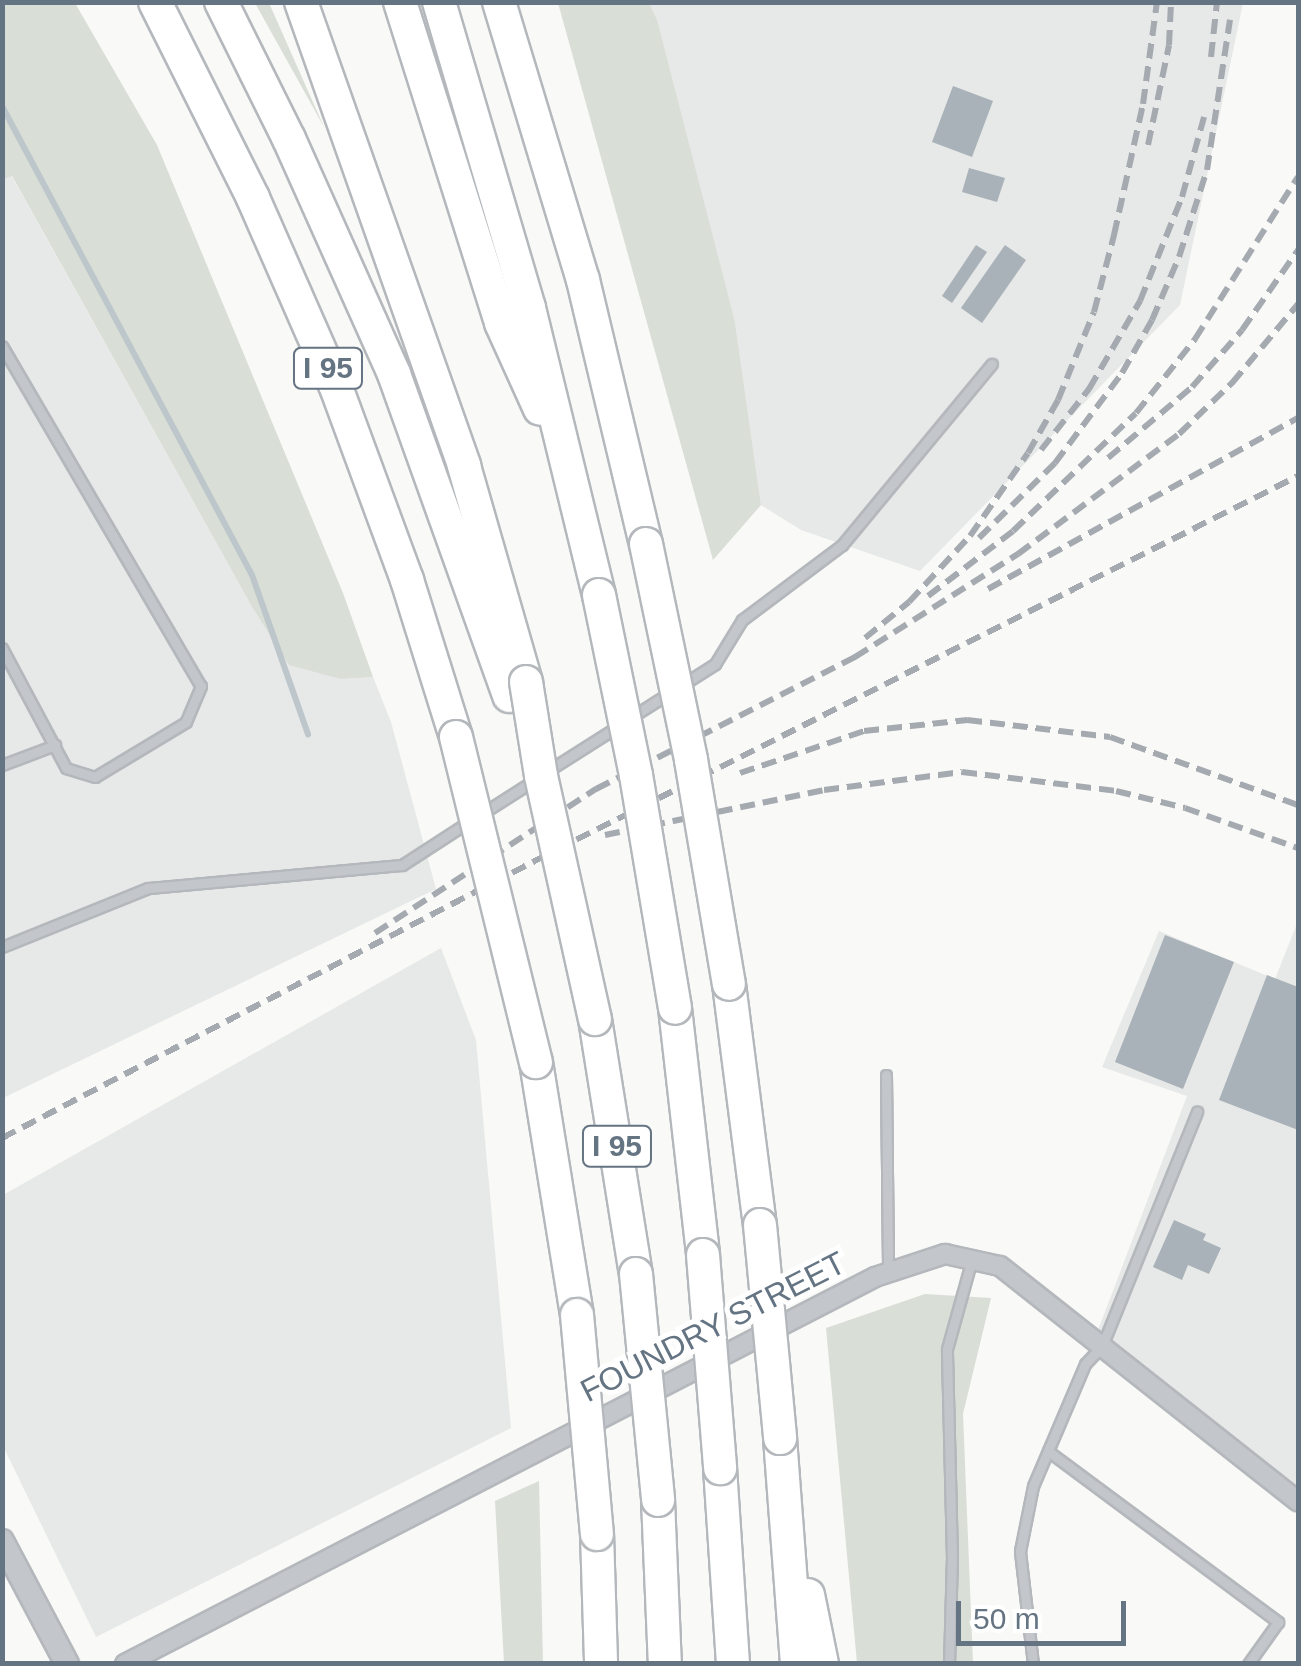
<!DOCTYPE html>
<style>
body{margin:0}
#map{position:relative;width:1301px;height:1666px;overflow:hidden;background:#f9f9f7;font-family:Arial,sans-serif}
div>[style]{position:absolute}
.built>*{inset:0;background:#e7e8e8}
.green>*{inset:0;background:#d9ded6}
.stream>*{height:6px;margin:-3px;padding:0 3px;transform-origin:3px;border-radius:3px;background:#bcc6cb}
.building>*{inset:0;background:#a9b2b8}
.roads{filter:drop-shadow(2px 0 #b4b8bc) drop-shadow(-2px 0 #b4b8bc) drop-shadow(0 2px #b4b8bc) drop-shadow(0 -2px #b4b8bc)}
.service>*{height:9px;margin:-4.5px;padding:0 4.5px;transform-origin:4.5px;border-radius:4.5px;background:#c3c7cb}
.minor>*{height:18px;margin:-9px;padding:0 9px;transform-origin:9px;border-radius:9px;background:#c3c7cb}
.tertiary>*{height:22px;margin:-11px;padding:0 11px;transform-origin:11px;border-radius:11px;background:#c3c7cb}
.motorway>*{height:32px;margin:-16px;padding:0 16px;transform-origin:16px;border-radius:16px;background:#fff}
.rail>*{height:6px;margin-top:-3px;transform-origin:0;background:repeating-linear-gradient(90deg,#a4aab0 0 15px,transparent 0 23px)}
.bridges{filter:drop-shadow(2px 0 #b4b8bc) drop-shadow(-2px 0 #b4b8bc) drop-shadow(0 2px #b4b8bc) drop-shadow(0 -2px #b4b8bc)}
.motorway-bridge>*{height:32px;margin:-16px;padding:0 16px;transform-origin:16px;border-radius:16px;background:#fff}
span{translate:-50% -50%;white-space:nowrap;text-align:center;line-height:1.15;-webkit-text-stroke:10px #fff;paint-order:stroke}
.shield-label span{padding:2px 8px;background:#fff;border:2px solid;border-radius:8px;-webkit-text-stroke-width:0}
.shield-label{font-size:30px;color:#657482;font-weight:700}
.street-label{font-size:32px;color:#657482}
.frame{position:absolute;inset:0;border:5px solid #657482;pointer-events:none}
.scale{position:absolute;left:956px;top:1601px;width:170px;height:45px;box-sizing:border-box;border:5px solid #657482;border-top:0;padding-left:12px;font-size:30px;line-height:35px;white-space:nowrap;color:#657482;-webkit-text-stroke:8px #fff;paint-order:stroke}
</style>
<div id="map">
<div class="built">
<i style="clip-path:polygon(649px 3px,1243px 3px,1180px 305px,920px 571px,801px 530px,761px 505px,735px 322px)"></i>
<i style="clip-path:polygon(11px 175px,251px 605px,341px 679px,373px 677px,391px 722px,436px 889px,3px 1098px,2px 179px)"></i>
<i style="clip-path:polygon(1298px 921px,1298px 1498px,1095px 1338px,1187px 1096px,1102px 1067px,1159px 931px,1275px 979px)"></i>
<i style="clip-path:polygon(441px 948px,476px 1040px,511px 1428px,96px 1637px,3px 1446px,3px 1195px)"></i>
</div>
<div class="green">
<i style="clip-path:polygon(3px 2px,75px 3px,157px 145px,343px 593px,373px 677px,341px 679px,289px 665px,251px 605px,12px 176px,3px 179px)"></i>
<i style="clip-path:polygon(255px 3px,269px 3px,324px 127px)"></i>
<i style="clip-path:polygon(558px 3px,649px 3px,657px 20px,735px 322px,761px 505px,713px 560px)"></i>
<i style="clip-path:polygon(925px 1294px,991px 1298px,963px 1414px,973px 1663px,857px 1663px,826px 1328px)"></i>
<i style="clip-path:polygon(539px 1481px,543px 1663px,504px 1663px,495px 1501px)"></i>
</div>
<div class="stream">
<i style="left:2px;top:106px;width:531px;rotate:61.94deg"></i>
<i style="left:252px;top:575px;width:169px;rotate:70.6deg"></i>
</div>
<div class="building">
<i style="clip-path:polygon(953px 86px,993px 101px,972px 157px,932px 142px)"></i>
<i style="clip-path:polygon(969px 168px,1005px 178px,997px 202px,962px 192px)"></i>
<i style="clip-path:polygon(976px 245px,987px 252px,952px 303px,942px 296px)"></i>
<i style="clip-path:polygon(1005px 245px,1026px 260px,982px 323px,961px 308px)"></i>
<i style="clip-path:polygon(1165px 935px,1234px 962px,1183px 1089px,1115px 1062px)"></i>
<i style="clip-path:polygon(1267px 975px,1298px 987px,1298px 1130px,1219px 1100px)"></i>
<i style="clip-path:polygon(1174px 1220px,1206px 1234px,1203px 1240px,1221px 1248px,1209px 1274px,1188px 1265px,1182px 1280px,1153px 1267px)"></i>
</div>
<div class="roads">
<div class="service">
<i style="left:2px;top:346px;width:394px;rotate:59.7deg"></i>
<i style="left:201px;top:686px;width:39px;rotate:113deg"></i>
<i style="left:186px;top:722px;width:106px;rotate:148.9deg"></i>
<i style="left:95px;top:777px;width:30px;rotate:-163deg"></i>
<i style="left:66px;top:768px;width:136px;rotate:-118.1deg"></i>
<i style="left:630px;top:718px;width:101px;rotate:-32.4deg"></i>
<i style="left:715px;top:664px;width:52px;rotate:-58.5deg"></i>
<i style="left:742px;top:620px;width:125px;rotate:-36.9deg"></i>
<i style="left:842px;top:545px;width:235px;rotate:-50.4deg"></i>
<i style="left:2px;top:765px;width:57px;rotate:-20.7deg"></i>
<i style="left:546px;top:772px;width:84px;rotate:-32.4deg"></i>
<i style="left:483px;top:813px;width:59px;rotate:-32.6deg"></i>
<i style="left:2px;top:947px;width:157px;rotate:-22deg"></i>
<i style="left:148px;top:888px;width:255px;rotate:-5.2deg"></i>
<i style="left:402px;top:865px;width:81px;rotate:-32.9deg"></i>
<i style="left:886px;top:1075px;width:197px;rotate:89.4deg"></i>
<i style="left:1048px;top:1451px;width:287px;rotate:36.6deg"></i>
<i style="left:1278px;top:1622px;width:52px;rotate:125.5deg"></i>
<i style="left:949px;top:1664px;width:106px;rotate:-88.4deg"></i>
<i style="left:952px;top:1558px;width:209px;rotate:-91.4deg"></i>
<i style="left:947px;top:1349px;width:93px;rotate:-74.5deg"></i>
<i style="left:1033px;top:1664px;width:114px;rotate:-96.6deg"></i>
<i style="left:1020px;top:1551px;width:66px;rotate:-78.7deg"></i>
<i style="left:1033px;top:1486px;width:133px;rotate:-66.9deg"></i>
<i style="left:1085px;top:1364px;width:25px;rotate:-47deg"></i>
<i style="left:1102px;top:1346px;width:253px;rotate:-67.9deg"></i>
</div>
<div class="minor">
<i style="left:125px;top:1664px;width:844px;rotate:-27.29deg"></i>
<i style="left:875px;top:1277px;width:74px;rotate:-18.2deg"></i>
<i style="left:945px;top:1254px;width:56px;rotate:12.3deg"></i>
<i style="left:1000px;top:1266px;width:380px;rotate:38.3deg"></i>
</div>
<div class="tertiary">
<i style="left:2px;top:1541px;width:139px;rotate:62.1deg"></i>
</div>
<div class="motorway">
<i style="left:155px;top:2px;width:219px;rotate:63.4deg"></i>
<i style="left:253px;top:198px;width:206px;rotate:66.3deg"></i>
<i style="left:336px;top:387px;width:206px;rotate:69.8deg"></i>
<i style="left:407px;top:580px;width:164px;rotate:72.7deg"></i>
<i style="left:221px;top:2px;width:153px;rotate:63.6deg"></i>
<i style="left:289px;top:139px;width:257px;rotate:65.9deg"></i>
<i style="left:394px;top:374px;width:342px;rotate:70.3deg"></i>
<i style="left:301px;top:2px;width:492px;rotate:70.6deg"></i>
<i style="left:464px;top:466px;width:225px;rotate:74deg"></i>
<i style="left:400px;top:2px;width:337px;rotate:72.5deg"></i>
<i style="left:501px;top:323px;width:94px;rotate:65.6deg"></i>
<i style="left:439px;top:2px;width:319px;rotate:73.6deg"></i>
<i style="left:529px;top:308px;width:295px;rotate:76.3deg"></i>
<i style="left:499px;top:2px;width:290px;rotate:73.2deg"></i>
<i style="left:583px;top:280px;width:271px;rotate:76.6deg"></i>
<i style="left:729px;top:984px;width:243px;rotate:82.7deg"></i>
<i style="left:675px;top:1008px;width:249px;rotate:83.5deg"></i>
<i style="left:595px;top:1019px;width:258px;rotate:80.9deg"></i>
<i style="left:536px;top:1062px;width:256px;rotate:80.8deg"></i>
<i style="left:780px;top:1438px;width:227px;rotate:85.7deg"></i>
<i style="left:720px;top:1468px;width:196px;rotate:86.2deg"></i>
<i style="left:658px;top:1500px;width:164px;rotate:87.6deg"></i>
<i style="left:597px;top:1534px;width:130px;rotate:88.2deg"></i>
<i style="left:808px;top:1595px;width:70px;rotate:78.5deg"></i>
</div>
</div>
<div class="rail">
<i style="left:1211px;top:57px;width:55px;rotate:-83.8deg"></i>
<i style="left:1148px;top:145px;width:102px;rotate:-78.1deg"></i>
<i style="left:1169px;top:45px;width:43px;rotate:-87.3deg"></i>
<i style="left:1041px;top:450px;width:78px;rotate:-51.8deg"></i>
<i style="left:1089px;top:389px;width:102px;rotate:-59.9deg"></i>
<i style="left:1140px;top:301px;width:112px;rotate:-68deg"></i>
<i style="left:1182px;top:197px;width:83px;rotate:-74.6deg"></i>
<i style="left:1108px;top:458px;width:110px;rotate:-40.2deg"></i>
<i style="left:1192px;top:387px;width:76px;rotate:-48.7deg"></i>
<i style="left:1242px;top:330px;width:98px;rotate:-55deg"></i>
<i style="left:979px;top:538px;width:107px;rotate:-44.6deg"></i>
<i style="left:1055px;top:463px;width:112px;rotate:-53.3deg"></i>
<i style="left:1122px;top:373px;width:61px;rotate:-60.5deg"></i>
<i style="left:1152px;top:320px;width:69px;rotate:-66.8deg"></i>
<i style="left:1179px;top:257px;width:91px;rotate:-72.2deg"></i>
<i style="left:1207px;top:170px;width:152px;rotate:-81.3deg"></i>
<i style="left:988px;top:589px;width:354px;rotate:-28.9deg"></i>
<i style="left:928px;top:596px;width:107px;rotate:-37.4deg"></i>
<i style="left:1013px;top:531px;width:170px;rotate:-43.8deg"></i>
<i style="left:1136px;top:413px;width:95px;rotate:-51.4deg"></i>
<i style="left:1195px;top:339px;width:192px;rotate:-57.6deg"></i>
<i style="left:865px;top:638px;width:57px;rotate:-39.3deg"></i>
<i style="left:909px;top:602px;width:90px;rotate:-47.3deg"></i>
<i style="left:970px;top:536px;width:101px;rotate:-55.1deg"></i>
<i style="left:1028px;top:453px;width:61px;rotate:-60.5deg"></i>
<i style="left:1058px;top:400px;width:95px;rotate:-67.8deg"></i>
<i style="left:1094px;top:312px;width:80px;rotate:-75.4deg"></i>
<i style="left:1114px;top:235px;width:134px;rotate:-77.5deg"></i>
<i style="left:1143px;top:104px;width:103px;rotate:-82.2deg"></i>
<i style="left:740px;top:773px;width:131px;rotate:-18.7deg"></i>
<i style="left:864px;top:731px;width:104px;rotate:-6.1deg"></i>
<i style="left:967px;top:720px;width:144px;rotate:6.8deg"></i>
<i style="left:1110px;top:737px;width:200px;rotate:19.9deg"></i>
<i style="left:605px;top:835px;width:224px;rotate:-11.6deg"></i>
<i style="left:824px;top:790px;width:139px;rotate:-7.4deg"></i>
<i style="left:962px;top:772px;width:155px;rotate:7deg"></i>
<i style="left:1116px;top:791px;width:71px;rotate:13.8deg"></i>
<i style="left:1185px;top:808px;width:120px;rotate:19.5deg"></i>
<i style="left:375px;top:933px;width:264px;rotate:-33.1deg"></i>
<i style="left:596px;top:789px;width:291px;rotate:-27deg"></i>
<i style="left:855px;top:657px;width:193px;rotate:-32.3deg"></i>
<i style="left:1018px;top:554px;width:201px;rotate:-36.7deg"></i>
<i style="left:1179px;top:434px;width:74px;rotate:-43.9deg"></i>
<i style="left:1232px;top:383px;width:103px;rotate:-50.1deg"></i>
<i style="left:2px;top:1138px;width:624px;rotate:-27.47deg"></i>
<i style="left:556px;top:850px;width:831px;rotate:-26.75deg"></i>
</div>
<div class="bridges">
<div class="motorway-bridge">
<i style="left:646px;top:544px;width:221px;rotate:78.2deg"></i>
<i style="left:691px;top:760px;width:227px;rotate:80.4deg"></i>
<i style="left:599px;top:595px;width:184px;rotate:78.4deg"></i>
<i style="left:636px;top:775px;width:236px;rotate:80.5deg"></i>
<i style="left:526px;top:682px;width:95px;rotate:80.9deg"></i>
<i style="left:541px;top:776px;width:249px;rotate:77.5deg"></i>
<i style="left:456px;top:737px;width:335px;rotate:76.2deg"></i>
<i style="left:760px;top:1225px;width:214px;rotate:84.6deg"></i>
<i style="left:703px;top:1255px;width:214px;rotate:85.4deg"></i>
<i style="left:636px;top:1274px;width:227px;rotate:84.4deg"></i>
<i style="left:577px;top:1315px;width:220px;rotate:84.8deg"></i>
</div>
</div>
<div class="shield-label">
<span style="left:328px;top:368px">I 95</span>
<span style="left:617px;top:1146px">I 95</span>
</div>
<div class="street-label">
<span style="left:713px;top:1327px;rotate:-27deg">FOUNDRY STREET</span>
</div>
<div class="frame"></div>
<div class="scale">50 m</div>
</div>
